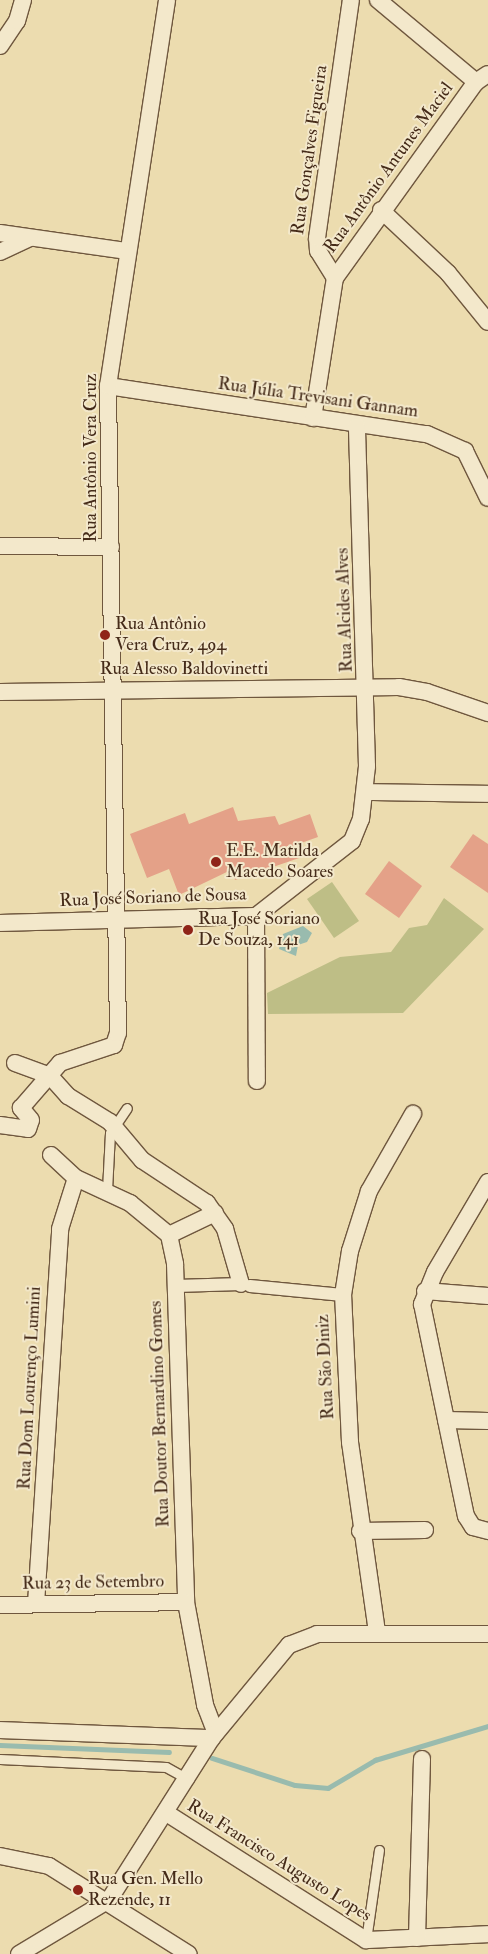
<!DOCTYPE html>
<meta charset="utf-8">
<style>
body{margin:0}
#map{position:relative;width:488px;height:1954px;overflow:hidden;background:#ecdcaf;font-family:"IM FELL Double Pica",serif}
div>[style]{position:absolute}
.green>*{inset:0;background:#bebe86}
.water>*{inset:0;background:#99bbae}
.stream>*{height:4.5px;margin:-2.25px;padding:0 2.25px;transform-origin:2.25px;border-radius:2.25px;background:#99bbae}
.building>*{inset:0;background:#e4a188}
.roads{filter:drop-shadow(1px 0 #6f573e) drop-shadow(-1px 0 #6f573e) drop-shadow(0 1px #6f573e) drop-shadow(0 -1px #6f573e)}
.service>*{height:9px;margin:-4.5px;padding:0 4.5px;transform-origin:4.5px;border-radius:4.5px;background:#f3e8cb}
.pedestrian>*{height:12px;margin:-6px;padding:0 6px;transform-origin:6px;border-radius:6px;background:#f3e8cb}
.minor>*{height:16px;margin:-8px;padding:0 8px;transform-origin:8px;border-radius:8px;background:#f3e8cb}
.dots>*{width:14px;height:14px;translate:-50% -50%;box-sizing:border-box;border:2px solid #f3e8cb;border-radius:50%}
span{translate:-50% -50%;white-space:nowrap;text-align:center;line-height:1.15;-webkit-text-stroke:4px #f3e8cb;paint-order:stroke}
.street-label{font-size:18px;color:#452b19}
.poi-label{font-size:18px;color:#452b19}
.left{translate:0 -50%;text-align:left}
</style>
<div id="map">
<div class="green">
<i style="clip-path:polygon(332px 882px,359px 921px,334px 938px,307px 899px)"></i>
<i style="clip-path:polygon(444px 898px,484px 929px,403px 1013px,268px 1014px,267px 993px,340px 957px,391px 952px,409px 928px,427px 925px)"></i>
</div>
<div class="water">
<i style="clip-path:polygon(303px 926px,312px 933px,307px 942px,298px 945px,296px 956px,279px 949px,283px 934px)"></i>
</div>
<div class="stream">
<i style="left:0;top:1745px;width:169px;rotate:2.4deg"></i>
<i style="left:212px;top:1758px;width:87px;rotate:18deg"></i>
<i style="left:295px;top:1785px;width:33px;rotate:5deg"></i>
<i style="left:328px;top:1788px;width:55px;rotate:-30.8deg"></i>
<i style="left:375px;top:1760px;width:118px;rotate:-16.7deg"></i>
</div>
<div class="building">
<i style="clip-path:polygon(233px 807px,238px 821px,275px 816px,279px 825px,310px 814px,318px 837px,301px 843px,305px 856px,235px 880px,231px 870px,179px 895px,169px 869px,147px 878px,130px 834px,185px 813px,189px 824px)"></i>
<i style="clip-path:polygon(473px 834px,488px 844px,488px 893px,450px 867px)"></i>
<i style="clip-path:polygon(389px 861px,422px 886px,399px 918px,365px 894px)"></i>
</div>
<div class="roads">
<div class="service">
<i style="left:107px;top:1190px;width:57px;rotate:-87deg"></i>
<i style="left:110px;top:1133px;width:30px;rotate:-56deg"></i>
<i style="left:0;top:1759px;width:166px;rotate:2.8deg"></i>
<i style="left:166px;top:1767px;width:26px;rotate:29deg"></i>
<i style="left:366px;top:1940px;width:91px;rotate:-81.8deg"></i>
</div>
<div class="pedestrian">
<i style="left:176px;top:1286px;width:65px;rotate:-1.8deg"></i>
<i style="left:250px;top:1286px;width:93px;rotate:5.5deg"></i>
</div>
<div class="minor">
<i style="left:378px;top:0;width:128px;rotate:39.9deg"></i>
<i style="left:0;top:46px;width:30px;rotate:-56deg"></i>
<i style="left:17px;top:21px;width:22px;rotate:-74deg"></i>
<i style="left:381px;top:210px;width:92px;rotate:43.2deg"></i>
<i style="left:448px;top:273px;width:63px;rotate:50.8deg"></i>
<i style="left:0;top:233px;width:127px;rotate:8.1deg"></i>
<i style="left:0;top:252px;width:33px;rotate:-25deg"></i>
<i style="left:335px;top:278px;width:32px;rotate:-122deg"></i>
<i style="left:318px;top:251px;width:13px;rotate:-94deg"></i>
<i style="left:317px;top:238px;width:240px;rotate:-81.9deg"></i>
<i style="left:108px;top:386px;width:323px;rotate:8.6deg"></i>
<i style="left:427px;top:434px;width:42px;rotate:24.1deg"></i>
<i style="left:465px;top:451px;width:52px;rotate:63.9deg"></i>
<i style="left:313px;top:418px;width:142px;rotate:-81.1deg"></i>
<i style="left:335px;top:278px;width:241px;rotate:-54.3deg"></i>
<i style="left:476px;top:82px;width:14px;rotate:-34deg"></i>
<i style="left:0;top:546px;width:111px;rotate:0.5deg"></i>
<i style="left:0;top:692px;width:399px;rotate:-0.7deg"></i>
<i style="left:399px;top:687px;width:28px;rotate:10deg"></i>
<i style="left:427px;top:692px;width:65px;rotate:19deg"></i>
<i style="left:365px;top:792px;width:123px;rotate:0.9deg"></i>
<i style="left:256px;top:916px;width:165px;rotate:89.7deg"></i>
<i style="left:0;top:923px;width:256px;rotate:-1.6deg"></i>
<i style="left:256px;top:916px;width:122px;rotate:-38deg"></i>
<i style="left:352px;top:841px;width:24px;rotate:-68deg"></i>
<i style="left:361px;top:819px;width:53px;rotate:-83.5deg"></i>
<i style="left:367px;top:766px;width:340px;rotate:-91.7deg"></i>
<i style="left:15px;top:1063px;width:37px;rotate:20deg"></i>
<i style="left:50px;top:1076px;width:27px;rotate:48deg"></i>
<i style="left:68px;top:1096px;width:49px;rotate:31.8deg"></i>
<i style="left:110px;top:1122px;width:50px;rotate:49.9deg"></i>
<i style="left:142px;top:1160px;width:78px;rotate:33.5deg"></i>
<i style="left:207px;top:1203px;width:32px;rotate:55deg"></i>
<i style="left:225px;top:1229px;width:57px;rotate:73.8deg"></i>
<i style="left:0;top:1125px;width:28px;rotate:8deg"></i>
<i style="left:28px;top:1129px;width:9px;rotate:-72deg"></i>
<i style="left:31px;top:1120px;width:16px;rotate:-130deg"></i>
<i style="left:21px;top:1108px;width:60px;rotate:-49.1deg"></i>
<i style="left:60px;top:1063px;width:57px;rotate:-18.4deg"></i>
<i style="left:114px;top:1045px;width:13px;rotate:-72deg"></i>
<i style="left:118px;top:1033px;width:647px;rotate:-90.89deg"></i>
<i style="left:108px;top:386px;width:390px;rotate:-81.3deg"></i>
<i style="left:51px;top:1155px;width:34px;rotate:43deg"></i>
<i style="left:76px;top:1178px;width:60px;rotate:24.8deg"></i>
<i style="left:130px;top:1203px;width:50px;rotate:39.4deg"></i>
<i style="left:169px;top:1235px;width:30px;rotate:78deg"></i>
<i style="left:175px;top:1264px;width:338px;rotate:88.1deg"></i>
<i style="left:186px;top:1602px;width:105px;rotate:79.5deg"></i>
<i style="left:205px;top:1705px;width:30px;rotate:69deg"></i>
<i style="left:488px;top:1182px;width:104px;rotate:120.5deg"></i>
<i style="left:435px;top:1272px;width:35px;rotate:112deg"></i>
<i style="left:422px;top:1304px;width:217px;rotate:78.3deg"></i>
<i style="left:466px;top:1516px;width:13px;rotate:58deg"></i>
<i style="left:473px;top:1527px;width:16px;rotate:15deg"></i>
<i style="left:169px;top:1235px;width:51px;rotate:-25.6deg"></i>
<i style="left:425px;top:1291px;width:63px;rotate:4.5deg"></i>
<i style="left:446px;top:1420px;width:42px;rotate:1.4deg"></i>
<i style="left:360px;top:1531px;width:65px;rotate:-0.9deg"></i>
<i style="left:36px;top:1604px;width:376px;rotate:-86.3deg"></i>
<i style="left:60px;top:1229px;width:53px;rotate:-72.6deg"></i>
<i style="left:0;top:1605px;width:186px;rotate:-0.9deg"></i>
<i style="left:377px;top:1632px;width:192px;rotate:-98.1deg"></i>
<i style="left:350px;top:1442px;width:147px;rotate:-92.7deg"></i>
<i style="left:343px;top:1295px;width:45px;rotate:-81deg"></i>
<i style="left:350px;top:1251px;width:63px;rotate:-72.4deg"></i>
<i style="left:369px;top:1191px;width:89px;rotate:-60.3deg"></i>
<i style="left:0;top:1730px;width:212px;rotate:2.2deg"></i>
<i style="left:168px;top:1814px;width:235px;rotate:32.5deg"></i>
<i style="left:366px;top:1940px;width:122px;rotate:-2.8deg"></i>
<i style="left:0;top:1856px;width:50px;rotate:11.5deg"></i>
<i style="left:49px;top:1866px;width:165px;rotate:32.2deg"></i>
<i style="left:417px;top:1938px;width:179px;rotate:-88.4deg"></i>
<i style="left:19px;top:1954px;width:105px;rotate:-31deg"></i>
<i style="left:109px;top:1900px;width:192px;rotate:-57.6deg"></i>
<i style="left:212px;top:1738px;width:121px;rotate:-50.4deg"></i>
<i style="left:289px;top:1645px;width:30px;rotate:-21deg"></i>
<i style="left:317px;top:1634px;width:171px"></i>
</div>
</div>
<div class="dots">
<i style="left:105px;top:635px;background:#8f2418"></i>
<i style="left:216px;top:862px;background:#8f2418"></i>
<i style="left:188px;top:930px;background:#8f2418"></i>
<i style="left:78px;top:1890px;background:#8f2418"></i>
</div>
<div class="street-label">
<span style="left:310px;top:150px;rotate:-82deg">Rua Gonçalves Figueira</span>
<span style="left:389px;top:168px;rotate:-54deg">Rua Antônio Antunes Maciel</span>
<span style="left:318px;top:398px;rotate:8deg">Rua Júlia Trevisani Gannam</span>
<span style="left:91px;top:458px;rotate:-90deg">Rua Antônio Vera Cruz</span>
<span style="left:345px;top:610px;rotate:-92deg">Rua Alcides Alves</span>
<span style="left:184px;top:669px">Rua Alesso Baldovinetti</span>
<span style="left:153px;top:898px;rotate:-2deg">Rua José Soriano de Sousa</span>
<span style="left:326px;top:1367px;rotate:-93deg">Rua São Diniz</span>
<span style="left:30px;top:1388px;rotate:-87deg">Rua Dom Lourenço Lumini</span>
<span style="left:160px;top:1414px;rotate:-92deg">Rua Doutor Bernardino Gomes</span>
<span style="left:93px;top:1583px;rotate:-1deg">Rua 23 de Setembro</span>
<span style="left:279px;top:1861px;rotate:32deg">Rua Francisco Augusto Lopes</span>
</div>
<div class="poi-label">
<span class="left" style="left:115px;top:635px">Rua Antônio<br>Vera Cruz, 494</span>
<span class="left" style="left:226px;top:862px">E.E. Matilda<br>Macedo Soares</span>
<span class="left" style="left:198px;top:930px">Rua José Soriano<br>De Souza, 141</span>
<span class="left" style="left:88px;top:1890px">Rua Gen. Mello<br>Rezende, 11</span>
</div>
</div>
